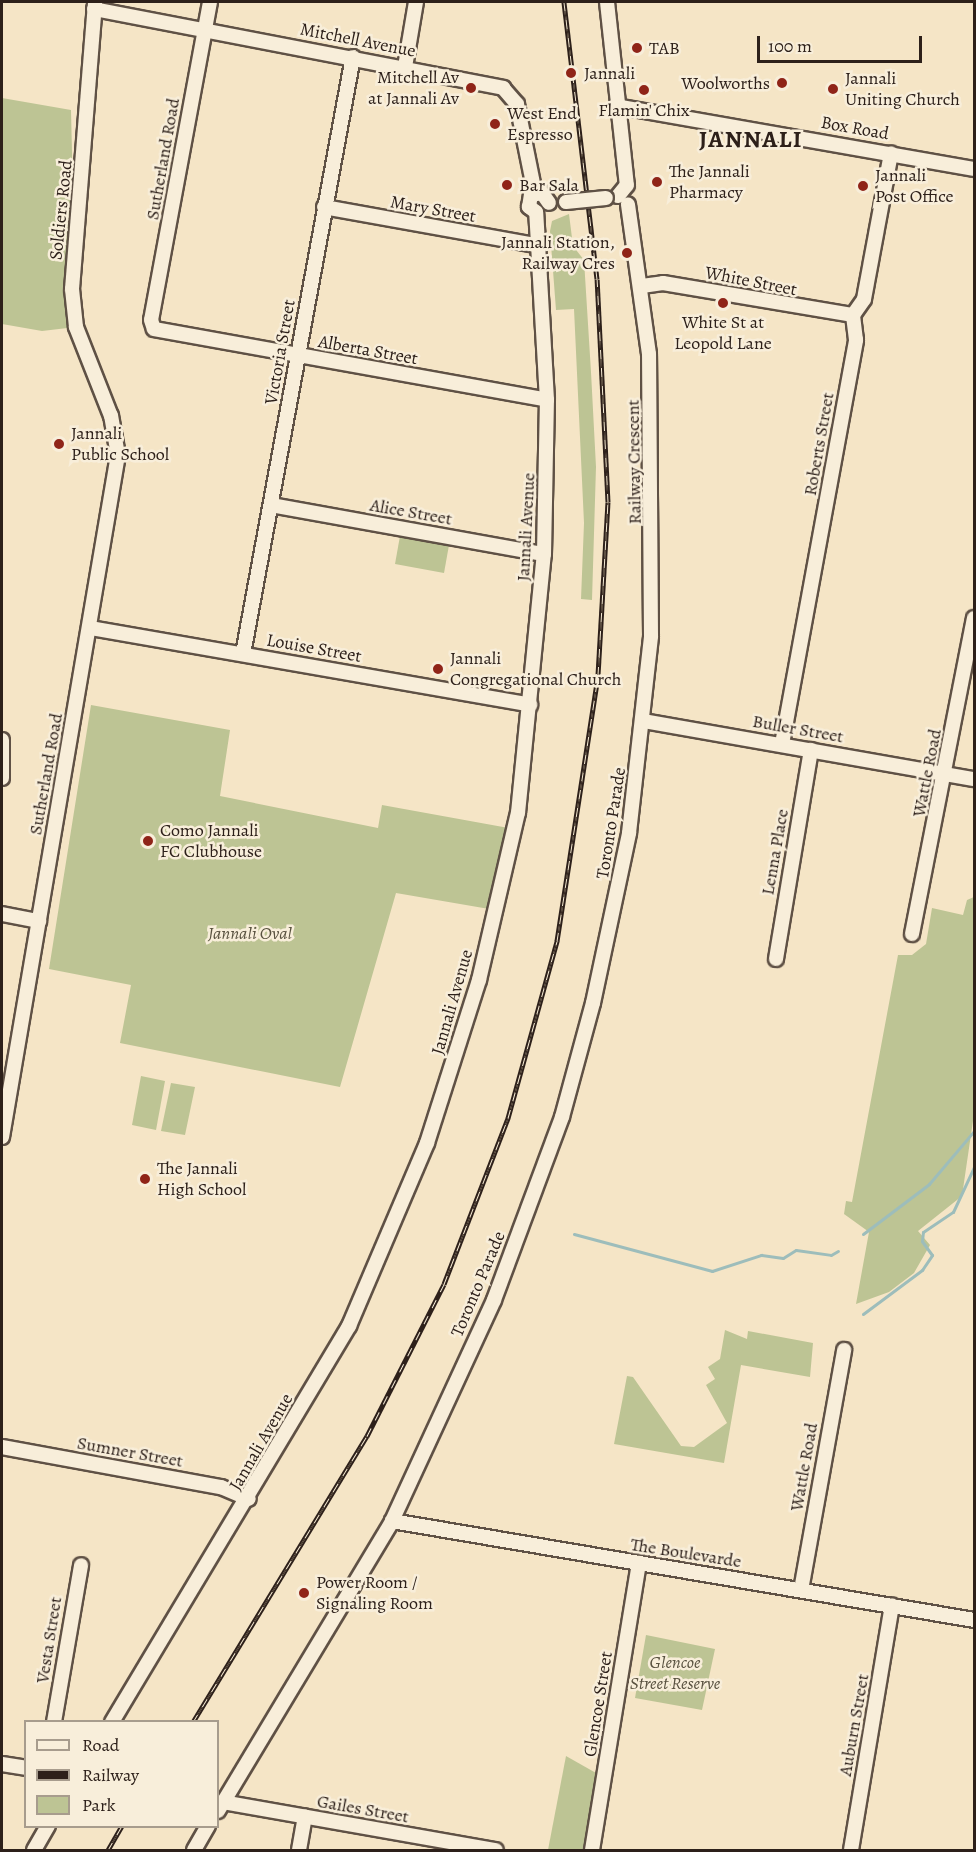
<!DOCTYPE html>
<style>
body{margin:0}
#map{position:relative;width:976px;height:1852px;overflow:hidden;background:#f5e5c6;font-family:Alegreya,serif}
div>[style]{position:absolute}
.green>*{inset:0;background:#bdc494}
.stream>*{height:3px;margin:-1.5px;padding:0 1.5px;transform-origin:1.5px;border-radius:1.5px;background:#9dbdbb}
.roads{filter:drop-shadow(2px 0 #5f5145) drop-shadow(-2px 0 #5f5145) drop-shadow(0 2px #5f5145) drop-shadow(0 -2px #5f5145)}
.minor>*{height:14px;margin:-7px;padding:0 7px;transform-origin:7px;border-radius:7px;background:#f8eeda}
.rail>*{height:5px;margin-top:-2.5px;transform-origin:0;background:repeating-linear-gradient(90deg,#f8eeda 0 9px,#2d201a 0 18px);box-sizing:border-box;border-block:2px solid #2d201a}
.bridges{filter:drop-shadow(2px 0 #5f5145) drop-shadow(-2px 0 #5f5145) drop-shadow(0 2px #5f5145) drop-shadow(0 -2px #5f5145)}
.minor-bridge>*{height:14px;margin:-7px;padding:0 7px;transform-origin:7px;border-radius:7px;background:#f8eeda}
.dots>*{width:16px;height:16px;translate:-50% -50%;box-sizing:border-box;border:3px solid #f8eeda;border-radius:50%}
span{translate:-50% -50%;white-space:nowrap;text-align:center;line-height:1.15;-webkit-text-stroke:5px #f8eeda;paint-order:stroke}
.street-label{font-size:18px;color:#2d201a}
.poi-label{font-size:18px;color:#2d201a}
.left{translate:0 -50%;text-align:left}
.right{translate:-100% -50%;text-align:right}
.park-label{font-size:18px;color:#58513f;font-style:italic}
.district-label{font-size:24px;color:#2d201a;font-weight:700;letter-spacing:1.5px}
.frame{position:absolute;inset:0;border:3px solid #2d201a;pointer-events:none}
.legend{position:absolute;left:24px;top:1720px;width:195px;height:108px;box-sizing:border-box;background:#f8eeda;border:2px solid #a79c8d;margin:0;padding:8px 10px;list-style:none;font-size:18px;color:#2d201a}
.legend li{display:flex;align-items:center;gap:12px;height:30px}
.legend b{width:30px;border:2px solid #a79c8d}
.scale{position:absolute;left:757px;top:36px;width:165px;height:27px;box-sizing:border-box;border:3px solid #2d201a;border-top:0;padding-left:8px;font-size:18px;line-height:21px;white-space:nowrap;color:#2d201a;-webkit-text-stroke:4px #f8eeda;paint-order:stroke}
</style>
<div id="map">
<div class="green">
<i style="clip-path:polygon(2px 98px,71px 110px,76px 327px,42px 331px,2px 324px)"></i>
<i style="clip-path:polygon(569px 214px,573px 246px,584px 260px,591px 372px,596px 467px,592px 600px,581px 599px,584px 523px,574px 309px,556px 310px,550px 231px,552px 221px)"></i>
<i style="clip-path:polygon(400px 536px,449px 545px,444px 573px,395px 564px)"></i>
<i style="clip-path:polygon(91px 705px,230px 730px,220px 796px,378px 828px,382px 805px,514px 829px,495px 910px,396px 893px,340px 1087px,120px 1043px,131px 985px,49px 969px)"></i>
<i style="clip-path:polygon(974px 897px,974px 1114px,962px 1196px,918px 1231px,930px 1245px,914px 1273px,889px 1292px,856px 1304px,869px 1232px,844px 1214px,846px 1201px,852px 1202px,898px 955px,912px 955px,926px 944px,932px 908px,963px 915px,967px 900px)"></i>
<i style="clip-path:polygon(141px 1076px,165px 1081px,156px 1130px,132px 1125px)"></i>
<i style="clip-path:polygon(171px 1083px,195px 1087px,185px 1135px,161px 1131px)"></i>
<i style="clip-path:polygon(725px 1330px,747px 1339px,748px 1331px,813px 1343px,810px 1377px,741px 1365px,724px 1463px,614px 1444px,627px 1376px,633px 1377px,681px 1446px,694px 1447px,727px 1423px,706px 1385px,715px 1379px,708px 1367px,720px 1359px)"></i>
<i style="clip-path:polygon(646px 1635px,715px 1649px,702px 1710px,635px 1698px)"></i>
<i style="clip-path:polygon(566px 1756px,596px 1773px,583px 1850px,548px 1850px)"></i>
</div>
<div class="stream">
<i style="left:574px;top:1234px;width:143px;rotate:15deg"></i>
<i style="left:712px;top:1271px;width:52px;rotate:-18.1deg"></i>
<i style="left:761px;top:1255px;width:22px;rotate:8deg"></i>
<i style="left:783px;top:1258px;width:15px;rotate:-32deg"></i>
<i style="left:796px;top:1250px;width:35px;rotate:8deg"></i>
<i style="left:831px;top:1255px;width:8px;rotate:-30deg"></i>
<i style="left:863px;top:1234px;width:83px;rotate:-37.1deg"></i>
<i style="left:929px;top:1184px;width:70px;rotate:-49.7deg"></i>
<i style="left:863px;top:1314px;width:74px;rotate:-36.7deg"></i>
<i style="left:922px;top:1270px;width:18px;rotate:-56deg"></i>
<i style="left:932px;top:1255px;width:17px;rotate:-126deg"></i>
<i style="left:922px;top:1241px;width:9px;rotate:-84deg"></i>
<i style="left:923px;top:1232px;width:36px;rotate:-34deg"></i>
<i style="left:953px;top:1212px;width:50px;rotate:-65deg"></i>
</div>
<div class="roads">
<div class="minor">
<i style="left:210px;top:2px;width:323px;rotate:100.5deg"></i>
<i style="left:151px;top:320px;width:9px;rotate:72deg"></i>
<i style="left:154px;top:329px;width:399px;rotate:10.2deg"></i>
<i style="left:607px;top:2px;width:184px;rotate:83.8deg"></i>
<i style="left:94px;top:9px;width:417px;rotate:10.9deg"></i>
<i style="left:503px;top:88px;width:21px;rotate:49deg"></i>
<i style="left:517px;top:104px;width:91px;rotate:78.6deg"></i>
<i style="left:405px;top:67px;width:66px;rotate:-80.4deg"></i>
<i style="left:622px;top:107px;width:357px;rotate:10deg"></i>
<i style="left:618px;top:196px;width:14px;rotate:-51deg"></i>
<i style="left:324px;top:207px;width:214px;rotate:10.2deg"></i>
<i style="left:536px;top:212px;width:9px;rotate:-144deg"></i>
<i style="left:529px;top:207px;width:12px;rotate:-81deg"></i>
<i style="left:531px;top:195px;width:11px;rotate:-10deg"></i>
<i style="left:542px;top:193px;width:12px;rotate:55deg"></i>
<i style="left:642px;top:286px;width:21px;rotate:-8deg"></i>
<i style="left:663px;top:283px;width:193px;rotate:9.6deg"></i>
<i style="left:853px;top:315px;width:19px;rotate:-55deg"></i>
<i style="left:864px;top:299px;width:148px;rotate:-79.5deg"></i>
<i style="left:271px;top:505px;width:277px;rotate:10.2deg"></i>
<i style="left:91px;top:628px;width:446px;rotate:9.9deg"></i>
<i style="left:243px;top:654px;width:607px;rotate:-79.56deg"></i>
<i style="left:644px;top:721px;width:335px;rotate:10deg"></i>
<i style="left:782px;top:744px;width:411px;rotate:-79.6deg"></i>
<i style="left:856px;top:340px;width:25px;rotate:-97deg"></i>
<i style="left:2px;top:778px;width:38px;rotate:-90deg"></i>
<i style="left:2px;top:914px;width:38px;rotate:11deg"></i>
<i style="left:912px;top:934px;width:322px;rotate:-78.9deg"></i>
<i style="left:776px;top:959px;width:212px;rotate:-80.5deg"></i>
<i style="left:2px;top:1137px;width:692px;rotate:-80.35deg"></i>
<i style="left:118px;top:455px;width:40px;rotate:-100deg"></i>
<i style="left:111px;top:416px;width:96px;rotate:-111.5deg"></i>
<i style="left:76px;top:327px;width:38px;rotate:-96deg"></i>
<i style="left:72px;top:289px;width:288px;rotate:-85.4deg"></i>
<i style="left:2px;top:1447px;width:223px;rotate:10.4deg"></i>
<i style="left:221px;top:1487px;width:30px;rotate:23deg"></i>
<i style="left:392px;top:1521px;width:590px;rotate:9.65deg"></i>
<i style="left:801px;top:1590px;width:244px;rotate:-79.8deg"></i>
<i style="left:54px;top:1722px;width:159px;rotate:-80.2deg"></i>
<i style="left:112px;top:1722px;width:462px;rotate:-59.1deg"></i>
<i style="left:349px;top:1326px;width:199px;rotate:-66.9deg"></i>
<i style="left:427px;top:1143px;width:171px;rotate:-72.3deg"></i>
<i style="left:479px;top:980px;width:171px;rotate:-76.9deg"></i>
<i style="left:518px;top:813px;width:260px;rotate:-84.3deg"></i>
<i style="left:544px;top:554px;width:154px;rotate:-88.9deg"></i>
<i style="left:547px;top:400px;width:188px;rotate:-93.3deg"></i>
<i style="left:2px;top:1764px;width:24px;rotate:9deg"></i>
<i style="left:223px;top:1802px;width:277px;rotate:10deg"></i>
<i style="left:218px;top:1811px;width:338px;rotate:-59deg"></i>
<i style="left:392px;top:1521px;width:243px;rotate:-65.2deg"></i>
<i style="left:494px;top:1300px;width:195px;rotate:-69.6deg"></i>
<i style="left:562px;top:1117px;width:118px;rotate:-74.8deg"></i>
<i style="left:593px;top:1003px;width:174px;rotate:-78deg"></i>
<i style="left:629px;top:833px;width:198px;rotate:-83.6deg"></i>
<i style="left:651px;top:636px;width:282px;rotate:-90.4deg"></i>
<i style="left:649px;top:354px;width:151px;rotate:-98deg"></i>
<i style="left:34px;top:1850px;width:28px;rotate:-60deg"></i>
<i style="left:194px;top:1850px;width:28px;rotate:-60deg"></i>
<i style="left:299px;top:1850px;width:34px;rotate:-80deg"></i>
<i style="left:592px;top:1850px;width:291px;rotate:-80.7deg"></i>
<i style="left:851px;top:1850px;width:248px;rotate:-80.5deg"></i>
</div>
</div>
<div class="rail">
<i style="left:193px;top:1722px;width:335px;rotate:-58.7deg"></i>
<i style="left:367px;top:1436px;width:170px;rotate:-63.1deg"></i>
<i style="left:444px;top:1284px;width:178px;rotate:-68.9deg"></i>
<i style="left:508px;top:1118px;width:184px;rotate:-74.5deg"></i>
<i style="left:557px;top:941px;width:269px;rotate:-81.2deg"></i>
<i style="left:598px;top:675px;width:173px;rotate:-86.7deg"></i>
<i style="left:608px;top:502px;width:223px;rotate:-92.8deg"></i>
<i style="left:597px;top:279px;width:279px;rotate:-96.8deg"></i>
<i style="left:108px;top:1850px;width:28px;rotate:-60deg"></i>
</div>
<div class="bridges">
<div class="minor-bridge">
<i style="left:566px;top:202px;width:40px;rotate:-5.7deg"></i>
</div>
</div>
<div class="dots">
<i style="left:637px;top:48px;background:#8f2418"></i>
<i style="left:571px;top:73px;background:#8f2418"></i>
<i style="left:782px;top:83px;background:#8f2418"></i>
<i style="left:471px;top:88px;background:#8f2418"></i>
<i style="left:833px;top:89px;background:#8f2418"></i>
<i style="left:644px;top:90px;background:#8f2418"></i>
<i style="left:495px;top:124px;background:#8f2418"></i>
<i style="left:657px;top:182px;background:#8f2418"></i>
<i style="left:507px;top:185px;background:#8f2418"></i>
<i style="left:863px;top:186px;background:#8f2418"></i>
<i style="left:627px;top:253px;background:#8f2418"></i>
<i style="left:723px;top:303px;background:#8f2418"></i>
<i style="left:59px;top:444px;background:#8f2418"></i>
<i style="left:438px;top:669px;background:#8f2418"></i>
<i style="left:148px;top:841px;background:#8f2418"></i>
<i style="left:145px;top:1179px;background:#8f2418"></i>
<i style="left:304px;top:1593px;background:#8f2418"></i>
</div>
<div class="street-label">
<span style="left:358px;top:40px;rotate:11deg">Mitchell Avenue</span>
<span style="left:855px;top:128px;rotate:10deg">Box Road</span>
<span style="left:163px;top:159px;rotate:-80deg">Sutherland Road</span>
<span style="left:433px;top:209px;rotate:10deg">Mary Street</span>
<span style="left:61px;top:210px;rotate:-84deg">Soldiers Road</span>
<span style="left:751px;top:281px;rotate:11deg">White Street</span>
<span style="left:368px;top:350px;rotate:10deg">Alberta Street</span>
<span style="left:280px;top:352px;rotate:-80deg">Victoria Street</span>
<span style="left:819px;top:444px;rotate:-80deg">Roberts Street</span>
<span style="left:634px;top:462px;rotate:-91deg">Railway Crescent</span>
<span style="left:411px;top:512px;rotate:10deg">Alice Street</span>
<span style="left:526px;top:527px;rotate:-87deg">Jannali Avenue</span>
<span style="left:314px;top:648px;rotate:10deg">Louise Street</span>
<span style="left:798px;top:729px;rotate:10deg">Buller Street</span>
<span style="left:927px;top:773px;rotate:-79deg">Wattle Road</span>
<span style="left:46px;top:774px;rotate:-80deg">Sutherland Road</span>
<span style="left:611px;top:823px;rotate:-81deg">Toronto Parade</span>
<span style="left:775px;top:852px;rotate:-80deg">Lenna Place</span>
<span style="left:452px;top:1002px;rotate:-74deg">Jannali Avenue</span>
<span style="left:478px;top:1284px;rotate:-67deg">Toronto Parade</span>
<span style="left:261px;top:1442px;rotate:-60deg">Jannali Avenue</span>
<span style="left:130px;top:1452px;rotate:10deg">Sumner Street</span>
<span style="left:804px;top:1467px;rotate:-80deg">Wattle Road</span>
<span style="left:686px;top:1553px;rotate:9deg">The Boulevarde</span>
<span style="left:49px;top:1640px;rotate:-81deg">Vesta Street</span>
<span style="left:598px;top:1704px;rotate:-81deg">Glencoe Street</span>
<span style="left:854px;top:1725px;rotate:-80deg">Auburn Street</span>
<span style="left:363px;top:1809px;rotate:10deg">Gailes Street</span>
</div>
<div class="poi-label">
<span class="left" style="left:649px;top:48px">TAB</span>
<span class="left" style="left:584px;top:73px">Jannali</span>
<span class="right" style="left:459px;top:88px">Mitchell Av<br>at Jannali Av</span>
<span class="left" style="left:845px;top:89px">Jannali<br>Uniting Church</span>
<span class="right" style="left:770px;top:83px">Woolworths</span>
<span style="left:644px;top:110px">Flamin' Chix</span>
<span class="left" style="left:507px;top:124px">West End<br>Espresso</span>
<span class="left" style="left:669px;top:182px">The Jannali<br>Pharmacy</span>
<span class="left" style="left:875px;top:186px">Jannali<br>Post Office</span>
<span class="left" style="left:519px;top:185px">Bar Sala</span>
<span class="right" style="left:615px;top:253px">Jannali Station,<br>Railway Cres</span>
<span style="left:723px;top:333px">White St at<br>Leopold Lane</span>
<span class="left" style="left:71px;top:444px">Jannali<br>Public School</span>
<span class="left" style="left:450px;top:669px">Jannali<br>Congregational Church</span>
<span class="left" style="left:160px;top:841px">Como Jannali<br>FC Clubhouse</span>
<span class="left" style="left:157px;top:1179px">The Jannali<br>High School</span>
<span class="left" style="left:316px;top:1593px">Power Room /<br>Signaling Room</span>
</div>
<div class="park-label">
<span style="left:250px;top:933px">Jannali Oval</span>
<span style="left:675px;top:1673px">Glencoe<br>Street Reserve</span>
</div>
<div class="district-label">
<span style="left:751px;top:140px">JANNALI</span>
</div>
<div class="frame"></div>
<ul class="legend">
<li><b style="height:8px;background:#f8eeda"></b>Road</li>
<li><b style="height:8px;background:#2d201a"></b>Railway</li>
<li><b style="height:16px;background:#bdc494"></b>Park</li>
</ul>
<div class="scale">100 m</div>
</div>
